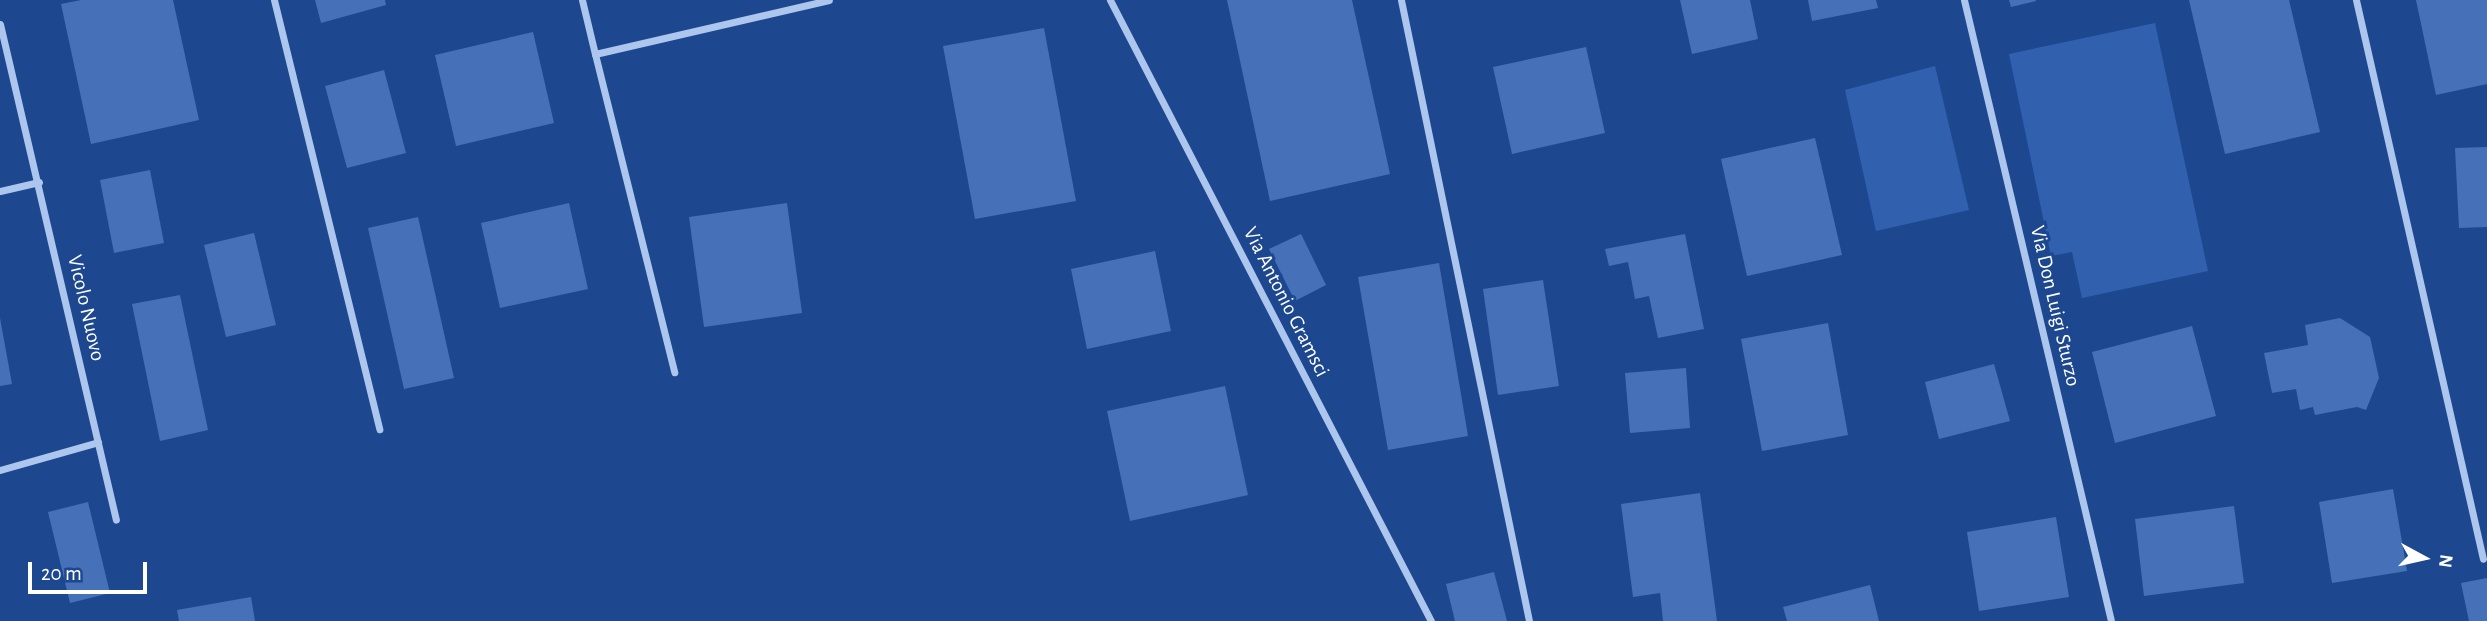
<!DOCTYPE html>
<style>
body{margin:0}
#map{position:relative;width:2487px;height:621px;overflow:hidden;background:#1d4890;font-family:"Alegreya Sans",sans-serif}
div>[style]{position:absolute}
.green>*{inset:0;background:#3161ae}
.building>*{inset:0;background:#4671b8}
.street>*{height:7px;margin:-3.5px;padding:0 3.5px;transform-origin:3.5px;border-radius:3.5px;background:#adc6ee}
span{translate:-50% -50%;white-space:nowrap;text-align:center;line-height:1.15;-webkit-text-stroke:6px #1d4890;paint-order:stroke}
.street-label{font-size:21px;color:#fff}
.north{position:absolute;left:2389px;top:523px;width:70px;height:70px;-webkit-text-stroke:5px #1d4890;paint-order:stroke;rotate:98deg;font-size:19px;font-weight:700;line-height:28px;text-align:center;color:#fff}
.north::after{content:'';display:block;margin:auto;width:24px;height:32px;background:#fff;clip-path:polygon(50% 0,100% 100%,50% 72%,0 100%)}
.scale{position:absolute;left:28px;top:562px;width:119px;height:32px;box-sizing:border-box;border:4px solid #fff;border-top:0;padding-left:9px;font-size:21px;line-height:24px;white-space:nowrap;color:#fff;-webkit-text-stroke:5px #1d4890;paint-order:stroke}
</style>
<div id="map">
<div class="green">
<i style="clip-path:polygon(2155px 23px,2208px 271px,2082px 298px,2072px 252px,2051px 256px,2009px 54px)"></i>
<i style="clip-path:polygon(1935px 66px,1969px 210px,1876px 231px,1845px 90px)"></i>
</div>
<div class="building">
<i style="clip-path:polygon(81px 0,173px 0,199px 120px,91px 144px,61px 4px)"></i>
<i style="clip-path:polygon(315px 0,385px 0,386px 5px,321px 23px)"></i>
<i style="clip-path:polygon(1227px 0,1352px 0,1390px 174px,1270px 201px)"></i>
<i style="clip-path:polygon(1680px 0,1750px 0,1758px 39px,1692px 54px)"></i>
<i style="clip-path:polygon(1808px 0,1876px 0,1878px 8px,1812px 21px)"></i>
<i style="clip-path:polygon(2009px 0,2036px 0,2036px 1px,2011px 7px)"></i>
<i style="clip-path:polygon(2189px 0,2289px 0,2320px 132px,2225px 154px)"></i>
<i style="clip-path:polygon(2416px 0,2487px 0,2487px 84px,2436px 95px)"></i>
<i style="clip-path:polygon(1044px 28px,1076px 201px,975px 219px,943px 46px)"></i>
<i style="clip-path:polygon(533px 32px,554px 123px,456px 146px,435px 55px)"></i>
<i style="clip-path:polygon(1586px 47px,1605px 133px,1512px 154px,1493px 67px)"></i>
<i style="clip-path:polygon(384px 70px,406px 153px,347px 168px,325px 86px)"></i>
<i style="clip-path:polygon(1815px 138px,1842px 255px,1747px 276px,1721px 159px)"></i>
<i style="clip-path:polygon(2487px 147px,2487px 227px,2459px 228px,2455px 148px)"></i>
<i style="clip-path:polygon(150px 170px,164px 243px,114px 253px,100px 180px)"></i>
<i style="clip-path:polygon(569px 203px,588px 289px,500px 308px,481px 223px)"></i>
<i style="clip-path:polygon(787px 203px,802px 313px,704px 327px,689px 217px)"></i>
<i style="clip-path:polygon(418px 217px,454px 378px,404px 389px,368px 228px)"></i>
<i style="clip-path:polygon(254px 233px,276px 325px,226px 337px,204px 245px)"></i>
<i style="clip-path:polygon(1301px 234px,1326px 285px,1295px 301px,1269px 249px)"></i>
<i style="clip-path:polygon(1685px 234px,1704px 329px,1658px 338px,1649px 296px,1635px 299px,1628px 262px,1609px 266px,1605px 249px)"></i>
<i style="clip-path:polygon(1155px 251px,1171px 331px,1087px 349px,1071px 269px)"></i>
<i style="clip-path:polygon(1439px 263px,1468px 436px,1388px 450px,1358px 277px)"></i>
<i style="clip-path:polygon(1543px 280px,1559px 386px,1498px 395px,1483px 289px)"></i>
<i style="clip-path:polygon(180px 295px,208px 430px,160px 441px,132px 304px)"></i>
<i style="clip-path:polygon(0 318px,12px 384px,0 386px)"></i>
<i style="clip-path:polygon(2340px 318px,2370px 337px,2379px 378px,2366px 410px,2357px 407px,2315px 415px,2313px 407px,2300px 410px,2296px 389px,2272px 393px,2264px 353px,2308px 345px,2305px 325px)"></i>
<i style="clip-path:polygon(1828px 323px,1848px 435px,1762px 451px,1741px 339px)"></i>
<i style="clip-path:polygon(2192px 326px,2216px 416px,2115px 443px,2092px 352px)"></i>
<i style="clip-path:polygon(1994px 364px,2010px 421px,1939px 439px,1925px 382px)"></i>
<i style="clip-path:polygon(1686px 368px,1690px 428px,1630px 433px,1625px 373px)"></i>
<i style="clip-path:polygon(1225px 386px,1248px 495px,1130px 521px,1107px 411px)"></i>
<i style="clip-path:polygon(2393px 489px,2407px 571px,2332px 583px,2319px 502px)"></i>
<i style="clip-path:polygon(1700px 493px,1717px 621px,1663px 621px,1660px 593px,1633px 597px,1621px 504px)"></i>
<i style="clip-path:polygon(88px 502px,110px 593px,70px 603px,48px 512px)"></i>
<i style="clip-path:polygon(2234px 506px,2244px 583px,2144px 596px,2135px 519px)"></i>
<i style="clip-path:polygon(2056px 517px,2069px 597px,1979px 611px,1967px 532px)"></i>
<i style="clip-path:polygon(1494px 572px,1507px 621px,1455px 621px,1446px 584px)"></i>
<i style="clip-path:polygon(2487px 578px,2487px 621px,2469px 621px,2461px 583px)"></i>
<i style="clip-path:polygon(1870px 585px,1879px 621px,1787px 621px,1783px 607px)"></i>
<i style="clip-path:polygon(251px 597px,255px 621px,179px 621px,177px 610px)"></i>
</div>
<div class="street">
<i style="left:274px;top:0;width:442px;rotate:76.2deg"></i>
<i style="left:582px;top:0;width:56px;rotate:76.5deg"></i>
<i style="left:595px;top:54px;width:240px;rotate:-13deg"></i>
<i style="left:1110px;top:0;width:699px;rotate:62.67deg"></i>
<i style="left:1401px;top:0;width:634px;rotate:78.35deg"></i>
<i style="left:1964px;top:0;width:638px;rotate:76.68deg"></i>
<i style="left:2356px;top:0;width:573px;rotate:77.2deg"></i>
<i style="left:0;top:24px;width:509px;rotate:76.84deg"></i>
<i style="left:595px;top:54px;width:328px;rotate:76deg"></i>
<i style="left:0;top:191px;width:40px;rotate:-13deg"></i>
<i style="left:0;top:470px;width:102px;rotate:-15.9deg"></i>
</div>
<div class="street-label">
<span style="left:1286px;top:302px;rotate:63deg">Via Antonio Gramsci</span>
<span style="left:2055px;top:306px;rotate:77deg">Via Don Luigi Sturzo</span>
<span style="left:86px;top:308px;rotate:77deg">Vicolo Nuovo</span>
</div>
<div class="north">N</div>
<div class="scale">20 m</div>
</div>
